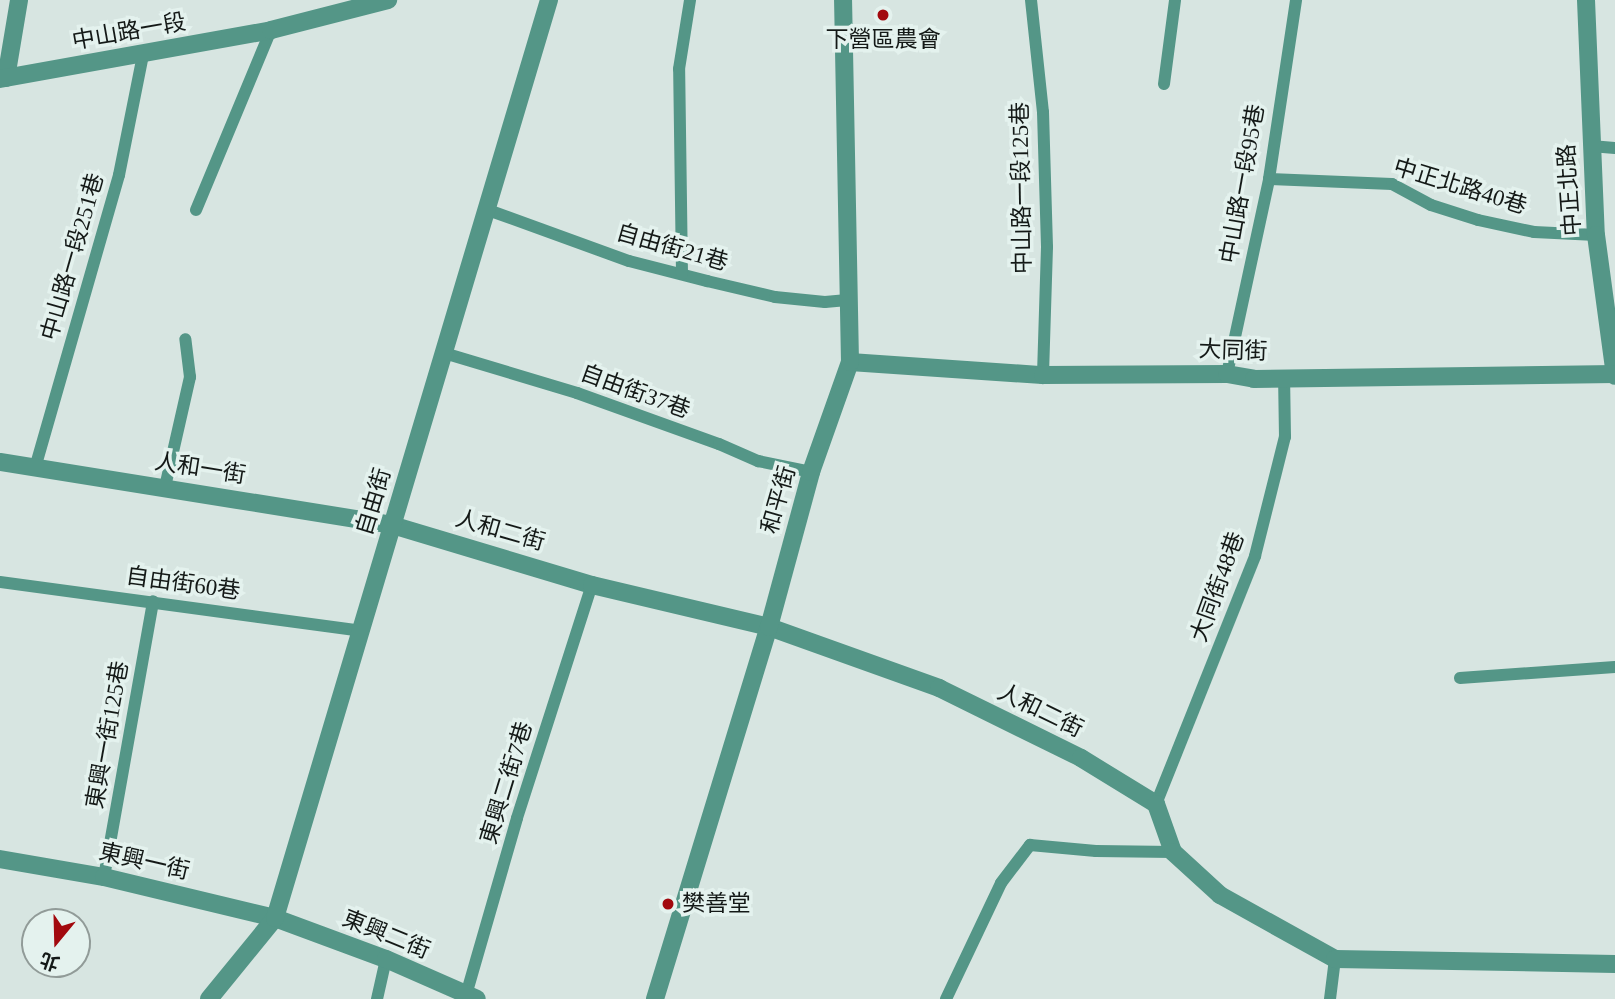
<!DOCTYPE html>
<meta charset="utf-8">
<style>
body{margin:0}
#map{position:relative;width:1615px;height:999px;overflow:hidden;background:#d7e5e1;font-family:"Times New Roman","Noto Sans TC",serif}
div>[style]{position:absolute}
.service>*{height:12px;margin:-6px;padding:0 6px;transform-origin:6px;border-radius:6px;background:#549687}
.minor>*{height:18px;margin:-9px;padding:0 9px;transform-origin:9px;border-radius:9px;background:#549687}
.dots>*{width:19px;height:19px;translate:-50% -50%;box-sizing:border-box;border:4px solid #e4f2ee;border-radius:50%}
span{translate:-50% -50%;white-space:nowrap;text-align:center;line-height:1.15;-webkit-text-stroke:7px #e4f2ee;paint-order:stroke}
.street-label{font-size:23px;color:#141917}
.poi-label{font-size:23px;color:#141917}
.left{translate:0 -50%;text-align:left}
.north{position:absolute;left:21px;top:908px;width:70px;height:70px;box-sizing:border-box;background:#e4f2ee;border:2px solid #919b98;border-radius:50%;rotate:199deg;font-size:19px;font-weight:700;line-height:28px;text-align:center;color:#141917}
.north::after{content:'';display:block;margin:auto;width:24px;height:32px;background:#a2090e;clip-path:polygon(50% 0,100% 100%,50% 72%,0 100%)}
</style>
<div id="map">
<div class="service">
<i style="left:1031px;top:0;width:113px;rotate:83.9deg"></i>
<i style="left:1043px;top:112px;width:135px;rotate:88.3deg"></i>
<i style="left:1047px;top:247px;width:128px;rotate:91.8deg"></i>
<i style="left:1164px;top:84px;width:85px;rotate:-82.5deg"></i>
<i style="left:1591px;top:146px;width:24px;rotate:5deg"></i>
<i style="left:1269px;top:179px;width:123px;rotate:2.3deg"></i>
<i style="left:1392px;top:184px;width:44px;rotate:28.3deg"></i>
<i style="left:1431px;top:205px;width:49px;rotate:17.7deg"></i>
<i style="left:1478px;top:220px;width:57px;rotate:12.1deg"></i>
<i style="left:1534px;top:232px;width:62px;rotate:2.8deg"></i>
<i style="left:196px;top:210px;width:195px;rotate:-67.4deg"></i>
<i style="left:488px;top:210px;width:150px;rotate:19.9deg"></i>
<i style="left:629px;top:261px;width:81px;rotate:14.4deg"></i>
<i style="left:707px;top:281px;width:70px;rotate:13.2deg"></i>
<i style="left:775px;top:297px;width:50px;rotate:5.7deg"></i>
<i style="left:825px;top:302px;width:25px;rotate:-5deg"></i>
<i style="left:682px;top:274px;width:205px;rotate:-90.8deg"></i>
<i style="left:679px;top:69px;width:70px;rotate:-80.9deg"></i>
<i style="left:444px;top:353px;width:139px;rotate:16.7deg"></i>
<i style="left:577px;top:393px;width:151px;rotate:19.8deg"></i>
<i style="left:719px;top:444px;width:43px;rotate:23.6deg"></i>
<i style="left:758px;top:461px;width:54px;rotate:11.7deg"></i>
<i style="left:1227px;top:374px;width:199px;rotate:-77.8deg"></i>
<i style="left:1269px;top:179px;width:181px;rotate:-81.4deg"></i>
<i style="left:35px;top:468px;width:305px;rotate:-74deg"></i>
<i style="left:119px;top:175px;width:122px;rotate:-78.7deg"></i>
<i style="left:165px;top:487px;width:113px;rotate:-77.2deg"></i>
<i style="left:190px;top:377px;width:38px;rotate:-97deg"></i>
<i style="left:0;top:582px;width:364px;rotate:7.7deg"></i>
<i style="left:1460px;top:678px;width:155px;rotate:-4.1deg"></i>
<i style="left:1156px;top:804px;width:267px;rotate:-68.2deg"></i>
<i style="left:1255px;top:556px;width:123px;rotate:-75.9deg"></i>
<i style="left:1285px;top:437px;width:61px;rotate:-90.9deg"></i>
<i style="left:104px;top:877px;width:280px;rotate:-79.9deg"></i>
<i style="left:466px;top:995px;width:184px;rotate:-73.9deg"></i>
<i style="left:517px;top:818px;width:245px;rotate:-72.2deg"></i>
<i style="left:377px;top:999px;width:41px;rotate:-77.3deg"></i>
<i style="left:946px;top:999px;width:128px;rotate:-64.6deg"></i>
<i style="left:1001px;top:883px;width:48px;rotate:-52.7deg"></i>
<i style="left:1030px;top:845px;width:66px;rotate:5.2deg"></i>
<i style="left:1096px;top:851px;width:77px;rotate:0.7deg"></i>
<i style="left:1330px;top:999px;width:40px;rotate:-82.9deg"></i>
</div>
<div class="minor">
<i style="left:1586px;top:0;width:235px;rotate:87.6deg"></i>
<i style="left:1596px;top:235px;width:142px;rotate:82.3deg"></i>
<i style="left:6px;top:78px;width:79px;rotate:-80.5deg"></i>
<i style="left:0;top:79px;width:275px;rotate:-10.2deg"></i>
<i style="left:271px;top:30px;width:121px;rotate:-14.4deg"></i>
<i style="left:850px;top:362px;width:193px;rotate:3.9deg"></i>
<i style="left:1043px;top:375px;width:184px;rotate:-0.3deg"></i>
<i style="left:1227px;top:374px;width:27px;rotate:10deg"></i>
<i style="left:1254px;top:379px;width:361px;rotate:-0.8deg"></i>
<i style="left:0;top:462px;width:397px;rotate:9.1deg"></i>
<i style="left:392px;top:525px;width:209px;rotate:16.7deg"></i>
<i style="left:592px;top:585px;width:182px;rotate:13.3deg"></i>
<i style="left:769px;top:627px;width:181px;rotate:19.7deg"></i>
<i style="left:939px;top:688px;width:158px;rotate:26.2deg"></i>
<i style="left:1081px;top:758px;width:88px;rotate:31.5deg"></i>
<i style="left:1156px;top:804px;width:51px;rotate:70.5deg"></i>
<i style="left:1173px;top:852px;width:64px;rotate:42.5deg"></i>
<i style="left:1220px;top:895px;width:132px;rotate:29.1deg"></i>
<i style="left:1335px;top:959px;width:280px;rotate:1deg"></i>
<i style="left:0;top:859px;width:106px;rotate:9.8deg"></i>
<i style="left:104px;top:877px;width:176px;rotate:13.5deg"></i>
<i style="left:275px;top:918px;width:118px;rotate:20.3deg"></i>
<i style="left:386px;top:959px;width:99px;rotate:23.7deg"></i>
<i style="left:209px;top:999px;width:104px;rotate:-50.8deg"></i>
<i style="left:275px;top:918px;width:958px;rotate:-73.38deg"></i>
<i style="left:655px;top:999px;width:389px;rotate:-73deg"></i>
<i style="left:769px;top:627px;width:161px;rotate:-74.8deg"></i>
<i style="left:811px;top:472px;width:117px;rotate:-70.5deg"></i>
<i style="left:850px;top:362px;width:362px;rotate:-91.1deg"></i>
</div>
<div class="dots">
<i style="left:883px;top:15px;background:#a2090e"></i>
<i style="left:668px;top:904px;background:#a2090e"></i>
</div>
<div class="street-label">
<span style="left:129px;top:32px;rotate:-10deg">中山路一段</span>
<span style="left:1243px;top:184px;rotate:-80deg">中山路一段95巷</span>
<span style="left:1460px;top:187px;rotate:17deg">中正北路40巷</span>
<span style="left:1022px;top:188px;rotate:-91deg">中山路一段125巷</span>
<span style="left:1570px;top:190px;rotate:-94deg">中正北路</span>
<span style="left:672px;top:248px;rotate:16deg">自由街21巷</span>
<span style="left:73px;top:257px;rotate:-74deg">中山路一段251巷</span>
<span style="left:1233px;top:351px;rotate:2deg">大同街</span>
<span style="left:635px;top:392px;rotate:20deg">自由街37巷</span>
<span style="left:200px;top:469px;rotate:9deg">人和一街</span>
<span style="left:779px;top:500px;rotate:-74deg">和平街</span>
<span style="left:374px;top:502px;rotate:-73deg">自由街</span>
<span style="left:500px;top:531px;rotate:16deg">人和二街</span>
<span style="left:183px;top:584px;rotate:8deg">自由街60巷</span>
<span style="left:1218px;top:587px;rotate:-70deg">大同街48巷</span>
<span style="left:1040px;top:711px;rotate:26deg">人和二街</span>
<span style="left:108px;top:735px;rotate:-80deg">東興一街125巷</span>
<span style="left:507px;top:783px;rotate:-73deg">東興二街7巷</span>
<span style="left:144px;top:862px;rotate:13deg">東興一街</span>
<span style="left:386px;top:935px;rotate:22deg">東興二街</span>
</div>
<div class="poi-label">
<span style="left:883px;top:40px">下營區農會</span>
<span class="left" style="left:682px;top:904px">樊善堂</span>
</div>
<div class="north">北</div>
</div>
